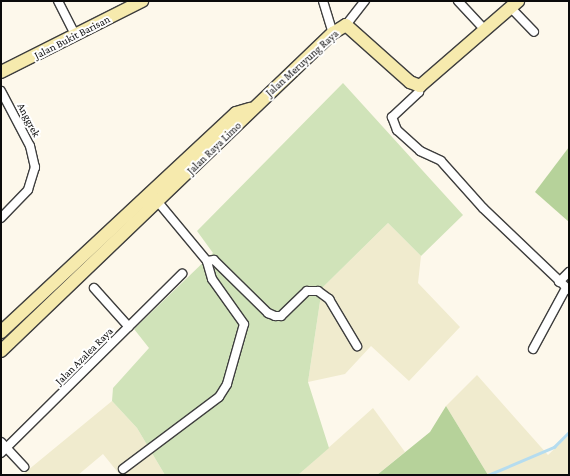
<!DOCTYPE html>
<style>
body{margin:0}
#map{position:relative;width:570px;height:476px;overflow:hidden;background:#fdf8eb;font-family:"Crimson Pro",serif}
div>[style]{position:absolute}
.farmland>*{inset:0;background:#f0ebce}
.green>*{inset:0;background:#d0e3b9}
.forest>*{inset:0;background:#b6d29a}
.stream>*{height:2.5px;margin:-1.25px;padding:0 1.25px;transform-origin:1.25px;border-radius:1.25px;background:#b5dcef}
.roads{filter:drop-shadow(1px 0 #3e3e3e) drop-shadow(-1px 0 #3e3e3e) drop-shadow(0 1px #3e3e3e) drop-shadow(0 -1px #3e3e3e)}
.street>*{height:8px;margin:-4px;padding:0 4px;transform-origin:4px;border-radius:4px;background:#fff}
.secondary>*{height:12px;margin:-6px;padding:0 6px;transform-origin:6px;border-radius:6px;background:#f6eaad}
span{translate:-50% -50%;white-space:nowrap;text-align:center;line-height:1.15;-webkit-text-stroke:4px #fff;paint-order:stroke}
.street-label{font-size:11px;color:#0b0b0b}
.frame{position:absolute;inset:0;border:2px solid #0b0b0b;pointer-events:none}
</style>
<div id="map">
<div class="farmland">
<i style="clip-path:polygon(388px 223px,421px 256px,418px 283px,460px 327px,409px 381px,371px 346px,345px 374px,308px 382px,322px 288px)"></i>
<i style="clip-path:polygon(477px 375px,548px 455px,569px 435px,569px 475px,488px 475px,446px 406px)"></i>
<i style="clip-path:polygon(112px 401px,137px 428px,165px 475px,120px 475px,103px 454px,78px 475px,22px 475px)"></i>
<i style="clip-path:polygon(373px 408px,405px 452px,377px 475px,298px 475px)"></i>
</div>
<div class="green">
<i style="clip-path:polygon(343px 83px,463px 215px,421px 256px,388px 223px,322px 288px,308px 382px,329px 448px,298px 475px,165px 475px,137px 428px,112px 401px,113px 388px,149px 348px,134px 329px,213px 253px,197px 231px)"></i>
</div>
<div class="forest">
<i style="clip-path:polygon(569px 147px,569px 222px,535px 192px)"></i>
<i style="clip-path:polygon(446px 406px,488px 475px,377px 475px,430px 432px)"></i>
</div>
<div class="stream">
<i style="left:488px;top:475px;width:72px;rotate:-23deg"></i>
<i style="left:554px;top:447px;width:21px;rotate:-45deg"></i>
</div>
<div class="roads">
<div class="street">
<i style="left:58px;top:1px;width:38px;rotate:63deg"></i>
<i style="left:323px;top:1px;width:34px;rotate:73deg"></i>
<i style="left:458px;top:1px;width:40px;rotate:47deg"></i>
<i style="left:511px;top:8px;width:33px;rotate:46deg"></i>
<i style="left:346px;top:25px;width:31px;rotate:-52deg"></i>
<i style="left:420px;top:86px;width:6px;rotate:99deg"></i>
<i style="left:419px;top:92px;width:37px;rotate:137deg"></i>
<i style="left:392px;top:117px;width:14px;rotate:69deg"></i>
<i style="left:397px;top:130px;width:31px;rotate:42deg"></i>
<i style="left:420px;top:151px;width:23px;rotate:25deg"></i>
<i style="left:441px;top:161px;width:63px;rotate:48.2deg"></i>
<i style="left:483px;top:208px;width:119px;rotate:43.6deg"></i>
<i style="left:1px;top:91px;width:62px;rotate:62.2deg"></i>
<i style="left:30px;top:146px;width:22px;rotate:77deg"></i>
<i style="left:35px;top:167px;width:24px;rotate:107deg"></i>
<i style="left:28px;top:190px;width:39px;rotate:134deg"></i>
<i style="left:207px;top:261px;width:7px;rotate:-8deg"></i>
<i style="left:214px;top:260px;width:76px;rotate:44.5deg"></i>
<i style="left:268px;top:313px;width:8px;rotate:23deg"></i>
<i style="left:275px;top:316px;width:6px"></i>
<i style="left:281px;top:316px;width:36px;rotate:-44deg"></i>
<i style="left:307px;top:291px;width:11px"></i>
<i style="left:318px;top:291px;width:14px;rotate:36deg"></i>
<i style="left:329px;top:299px;width:55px;rotate:59.2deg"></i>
<i style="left:559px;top:282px;width:14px;rotate:-45deg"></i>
<i style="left:94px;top:288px;width:52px;rotate:48.1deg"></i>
<i style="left:533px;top:349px;width:69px;rotate:-61.6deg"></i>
<i style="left:1px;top:442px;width:34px;rotate:47deg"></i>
<i style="left:1px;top:453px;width:255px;rotate:-44.7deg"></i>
<i style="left:123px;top:469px;width:120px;rotate:-36.9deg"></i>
<i style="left:219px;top:397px;width:15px;rotate:-58deg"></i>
<i style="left:227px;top:384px;width:62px;rotate:-74.2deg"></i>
<i style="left:244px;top:324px;width:55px;rotate:-125.4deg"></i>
<i style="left:212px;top:279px;width:19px;rotate:-106deg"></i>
<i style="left:207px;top:261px;width:77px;rotate:-129.7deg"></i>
</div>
<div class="secondary">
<i style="left:1px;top:72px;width:158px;rotate:-26.7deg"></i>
<i style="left:1px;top:332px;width:321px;rotate:-43deg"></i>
<i style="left:236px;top:113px;width:15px;rotate:-16deg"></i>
<i style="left:1px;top:351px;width:460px;rotate:-43.8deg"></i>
<i style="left:333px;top:33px;width:15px;rotate:-32deg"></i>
<i style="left:346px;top:25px;width:86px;rotate:41.7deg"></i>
<i style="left:410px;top:82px;width:11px;rotate:22deg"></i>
<i style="left:420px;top:86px;width:130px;rotate:-40.9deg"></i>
</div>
</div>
<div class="street-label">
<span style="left:72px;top:37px;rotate:-27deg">Jalan Bukit Barisan</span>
<span style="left:302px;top:63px;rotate:-42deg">Jalan Meruyung Raya</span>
<span style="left:29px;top:120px;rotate:62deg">Anggrek</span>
<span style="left:214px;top:148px;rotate:-44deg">Jalan Raya Limo</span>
<span style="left:84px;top:356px;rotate:-45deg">Jalan Azalea Raya</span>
</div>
<div class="frame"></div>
</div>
